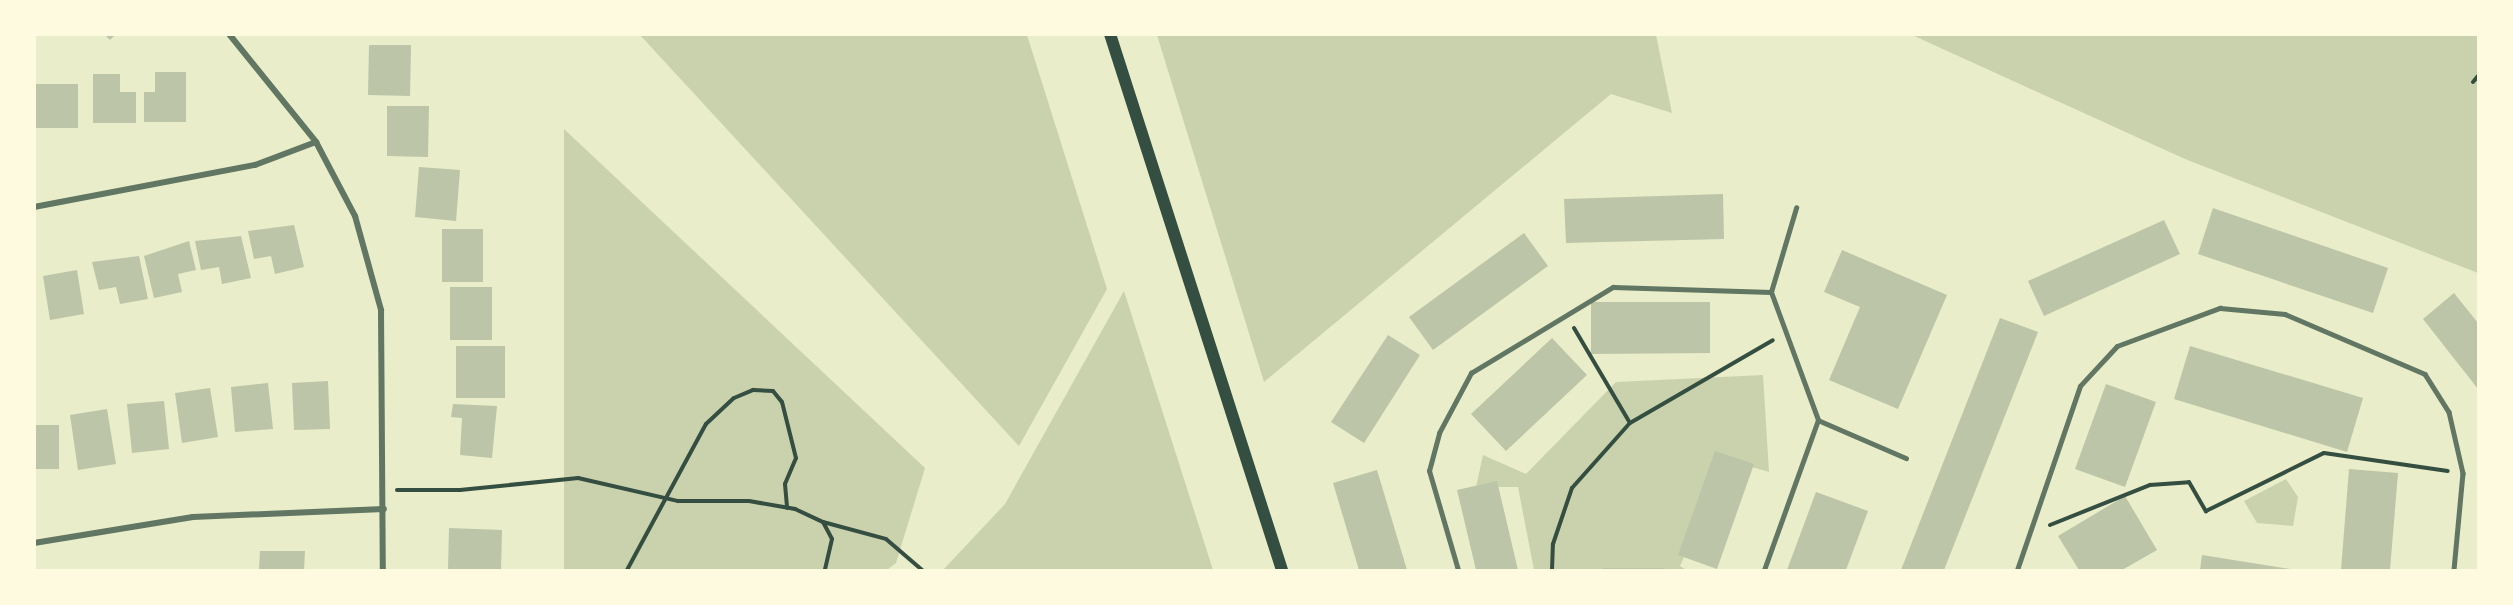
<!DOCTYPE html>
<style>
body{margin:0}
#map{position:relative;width:2513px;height:605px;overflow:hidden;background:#e9edc9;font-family:"Playfair Display",serif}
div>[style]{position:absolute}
.green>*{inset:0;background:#cad2ad}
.building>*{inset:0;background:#bcc5a7}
.path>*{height:4px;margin:-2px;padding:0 2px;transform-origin:2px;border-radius:2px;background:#344e41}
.service>*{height:4.5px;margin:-2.25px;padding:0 2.25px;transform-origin:2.25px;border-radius:2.25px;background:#617663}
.minor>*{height:6px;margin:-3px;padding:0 3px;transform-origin:3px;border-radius:3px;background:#617663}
.secondary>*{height:12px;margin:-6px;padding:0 6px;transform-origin:6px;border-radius:6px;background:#344e41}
span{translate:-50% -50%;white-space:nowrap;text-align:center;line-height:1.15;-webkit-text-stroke:4.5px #fefae0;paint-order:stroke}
.frame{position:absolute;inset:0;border:36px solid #fefae0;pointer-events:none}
</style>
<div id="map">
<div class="green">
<i style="clip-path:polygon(640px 35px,1027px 35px,1107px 289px,1019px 446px)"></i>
<i style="clip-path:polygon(1157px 35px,1656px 35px,1672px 113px,1611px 94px,1264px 382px)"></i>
<i style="clip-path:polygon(1912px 35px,2478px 35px,2478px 273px,2185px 159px)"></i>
<i style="clip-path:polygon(564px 129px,925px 468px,896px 563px,887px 570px,564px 570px)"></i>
<i style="clip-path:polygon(1124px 291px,1213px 570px,943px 570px,1005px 504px)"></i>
<i style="clip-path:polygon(1763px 375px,1769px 472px,1727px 460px,1680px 566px,1686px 570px,1534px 570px,1518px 487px,1476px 487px,1483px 455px,1526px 474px,1616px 382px)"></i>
<i style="clip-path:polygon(2286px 479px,2298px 497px,2293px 526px,2257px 523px,2244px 501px)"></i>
</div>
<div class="building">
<i style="clip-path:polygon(104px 34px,116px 34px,110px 40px)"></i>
<i style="clip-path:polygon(369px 45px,411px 45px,410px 96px,368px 95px)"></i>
<i style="clip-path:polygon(155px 72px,186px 72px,186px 122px,144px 122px,144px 92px,155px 92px)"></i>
<i style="clip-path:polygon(93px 74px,120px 74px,120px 92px,136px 92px,136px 123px,93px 123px)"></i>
<i style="clip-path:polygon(34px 84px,78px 84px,78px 128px,34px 128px)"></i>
<i style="clip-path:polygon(387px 106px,429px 106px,428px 157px,387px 156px)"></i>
<i style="clip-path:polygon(419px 167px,460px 170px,456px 221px,415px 217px)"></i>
<i style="clip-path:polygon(1723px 194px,1724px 239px,1566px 243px,1564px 199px)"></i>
<i style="clip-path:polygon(2213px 208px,2388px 268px,2373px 313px,2198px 254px)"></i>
<i style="clip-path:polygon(2164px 220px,2180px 254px,2044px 316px,2028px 281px)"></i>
<i style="clip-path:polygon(294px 225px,304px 267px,275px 274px,271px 256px,254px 259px,248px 231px)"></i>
<i style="clip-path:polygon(442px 229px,483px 229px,483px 282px,442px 282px)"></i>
<i style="clip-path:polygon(1524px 233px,1548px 266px,1433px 350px,1409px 317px)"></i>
<i style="clip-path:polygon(241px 236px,251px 278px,222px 284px,219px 267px,201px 270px,195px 241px)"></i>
<i style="clip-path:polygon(189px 241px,196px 270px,178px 274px,182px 292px,154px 298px,144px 256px)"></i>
<i style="clip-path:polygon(1842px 250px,1947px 295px,1898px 409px,1829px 380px,1860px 307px,1824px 292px)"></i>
<i style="clip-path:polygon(139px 256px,148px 299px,120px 304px,116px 287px,99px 290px,92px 262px)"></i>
<i style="clip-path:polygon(77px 270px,84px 314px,50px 320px,43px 276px)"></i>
<i style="clip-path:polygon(450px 287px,492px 287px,492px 340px,450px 340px)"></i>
<i style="clip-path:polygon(2454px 293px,2478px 323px,2478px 389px,2423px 319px)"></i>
<i style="clip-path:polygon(1591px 302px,1710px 302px,1710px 353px,1591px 354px)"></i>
<i style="clip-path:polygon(2000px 318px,2038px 332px,1944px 570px,1901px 570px)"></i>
<i style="clip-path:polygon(1388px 335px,1420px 355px,1364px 443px,1331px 422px)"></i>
<i style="clip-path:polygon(1552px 338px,1587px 375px,1506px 451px,1471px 414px)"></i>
<i style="clip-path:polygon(456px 346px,505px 346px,505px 398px,456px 398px)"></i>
<i style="clip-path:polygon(2190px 346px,2363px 398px,2347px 452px,2174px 399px)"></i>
<i style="clip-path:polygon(328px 381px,330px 429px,294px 430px,292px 383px)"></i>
<i style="clip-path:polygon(268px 383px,273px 429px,235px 432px,231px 387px)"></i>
<i style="clip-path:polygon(2106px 384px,2156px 402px,2125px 487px,2075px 469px)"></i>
<i style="clip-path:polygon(210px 388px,218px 437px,182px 443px,175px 393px)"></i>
<i style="clip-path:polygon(164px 401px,169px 449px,132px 453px,127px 404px)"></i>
<i style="clip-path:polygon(453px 404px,497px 406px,492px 458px,460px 455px,462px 418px,451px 417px)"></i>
<i style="clip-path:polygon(107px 409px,116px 464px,78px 470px,70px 415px)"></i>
<i style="clip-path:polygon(34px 425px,59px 425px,59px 469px,34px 469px)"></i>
<i style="clip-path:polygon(1715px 451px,1754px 464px,1717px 569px,1678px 555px)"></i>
<i style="clip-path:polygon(2349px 469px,2398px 473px,2390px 570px,2341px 570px)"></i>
<i style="clip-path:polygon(1377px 470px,1407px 570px,1359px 570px,1333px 483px)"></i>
<i style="clip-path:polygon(1497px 481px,1518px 570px,1476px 570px,1457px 490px)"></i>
<i style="clip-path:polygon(1816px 492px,1868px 511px,1846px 570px,1787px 570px)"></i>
<i style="clip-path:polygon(2125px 496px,2157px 550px,2122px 570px,2079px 570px,2058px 536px)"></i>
<i style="clip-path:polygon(449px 528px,502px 530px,501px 570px,448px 569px)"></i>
<i style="clip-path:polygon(260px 551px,305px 551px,304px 570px,259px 570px)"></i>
<i style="clip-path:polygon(2202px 555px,2290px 569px,2290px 570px,2200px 570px)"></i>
<i style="clip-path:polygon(1603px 568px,1664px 568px,1665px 570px,1603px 570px)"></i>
</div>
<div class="path">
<i style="left:2473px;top:82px;width:8px;rotate:-50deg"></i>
<i style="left:1574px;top:328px;width:110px;rotate:59.5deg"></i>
<i style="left:397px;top:490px;width:63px"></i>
<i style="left:460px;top:490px;width:119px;rotate:-5.8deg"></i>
<i style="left:578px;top:478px;width:103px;rotate:13deg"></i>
<i style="left:678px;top:501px;width:71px"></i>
<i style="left:749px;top:501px;width:47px;rotate:9.9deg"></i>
<i style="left:795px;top:509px;width:31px;rotate:25deg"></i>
<i style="left:823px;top:522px;width:19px;rotate:62deg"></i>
<i style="left:832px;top:539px;width:32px;rotate:103deg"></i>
<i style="left:823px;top:522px;width:65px;rotate:15.1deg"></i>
<i style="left:886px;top:539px;width:48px;rotate:40.7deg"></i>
<i style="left:2050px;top:525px;width:108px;rotate:-21.8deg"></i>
<i style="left:2150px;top:485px;width:39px;rotate:-4deg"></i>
<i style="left:2189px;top:482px;width:34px;rotate:60deg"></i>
<i style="left:2206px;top:511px;width:131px;rotate:-26.2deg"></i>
<i style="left:2324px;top:453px;width:125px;rotate:8.3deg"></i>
<i style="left:627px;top:570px;width:166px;rotate:-61.6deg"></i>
<i style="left:706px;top:424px;width:38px;rotate:-43deg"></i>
<i style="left:734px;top:398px;width:21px;rotate:-23deg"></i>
<i style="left:753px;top:390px;width:20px;rotate:3deg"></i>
<i style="left:773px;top:391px;width:14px;rotate:51deg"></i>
<i style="left:782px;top:402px;width:58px;rotate:76deg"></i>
<i style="left:796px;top:458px;width:28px;rotate:113deg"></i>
<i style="left:785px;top:484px;width:24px;rotate:85deg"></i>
<i style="left:1552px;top:570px;width:26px;rotate:-88deg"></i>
<i style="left:1553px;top:544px;width:59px;rotate:-71.3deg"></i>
<i style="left:1572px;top:488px;width:87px;rotate:-48.3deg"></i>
<i style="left:1630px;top:423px;width:165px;rotate:-30.1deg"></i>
</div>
<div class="service">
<i style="left:1771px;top:292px;width:88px;rotate:-73.4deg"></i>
<i style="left:1818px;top:420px;width:96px;rotate:23.4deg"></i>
<i style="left:1458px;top:570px;width:103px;rotate:-106.3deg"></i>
<i style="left:1429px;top:471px;width:39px;rotate:-75deg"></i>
<i style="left:1439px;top:433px;width:68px;rotate:-61.9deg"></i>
<i style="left:1471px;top:373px;width:166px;rotate:-31.2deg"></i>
<i style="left:1613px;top:287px;width:158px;rotate:1.8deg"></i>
<i style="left:1764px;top:570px;width:159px;rotate:-70.2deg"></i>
<i style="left:1818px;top:420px;width:136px;rotate:-110.2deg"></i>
<i style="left:2017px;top:570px;width:194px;rotate:-71.1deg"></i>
<i style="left:2080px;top:386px;width:54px;rotate:-47.2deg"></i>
<i style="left:2117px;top:346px;width:110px;rotate:-20.3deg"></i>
<i style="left:2220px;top:308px;width:65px;rotate:5.3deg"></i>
<i style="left:2285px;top:314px;width:152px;rotate:23.2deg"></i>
<i style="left:2425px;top:374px;width:45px;rotate:57.7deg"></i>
<i style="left:2449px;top:412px;width:63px;rotate:77.1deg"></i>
<i style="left:2463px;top:473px;width:97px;rotate:95.3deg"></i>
</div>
<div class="minor">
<i style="left:229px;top:34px;width:139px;rotate:51.1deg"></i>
<i style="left:316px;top:142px;width:84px;rotate:62.2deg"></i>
<i style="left:355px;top:216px;width:98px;rotate:74.5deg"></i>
<i style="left:381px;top:310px;width:260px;rotate:89.6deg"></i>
<i style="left:34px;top:207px;width:225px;rotate:-10.8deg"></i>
<i style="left:255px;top:165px;width:65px;rotate:-20.7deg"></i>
<i style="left:34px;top:543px;width:161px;rotate:-9.3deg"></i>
<i style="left:193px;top:517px;width:191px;rotate:-2.4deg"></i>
</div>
<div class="secondary">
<i style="left:1110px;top:34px;width:563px;rotate:72.21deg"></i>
</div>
<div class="frame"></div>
</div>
